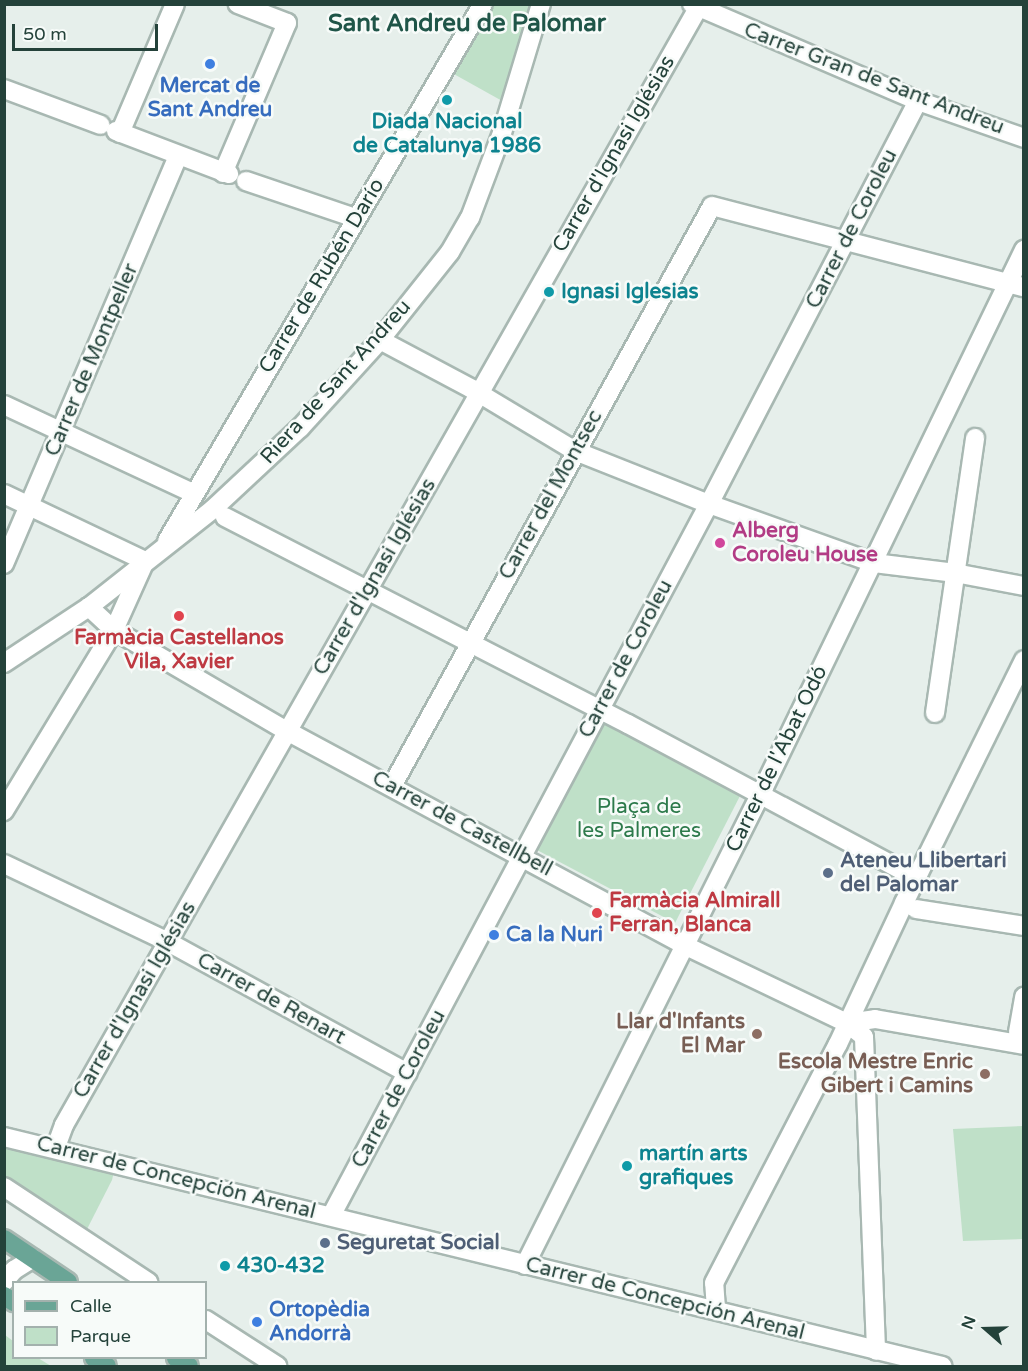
<!DOCTYPE html>
<meta charset="utf-8">
<style>
body{margin:0}
#map{position:relative;width:1028px;height:1371px;overflow:hidden;background:#e6efeb;font-family:"Varela Round",sans-serif}
div>[style]{position:absolute}
.green>*{inset:0;background:#bfe0c8}
.roads{filter:drop-shadow(2px 0 #a8b8b2) drop-shadow(-2px 0 #a8b8b2) drop-shadow(0 2px #a8b8b2) drop-shadow(0 -2px #a8b8b2)}
.street>*{height:18px;margin:-9px;padding:0 9px;transform-origin:9px;border-radius:9px;background:#fff}
.primary>*{height:18px;margin:-9px;padding:0 9px;transform-origin:9px;border-radius:9px;background:#6aa596}
.dots>*{width:16px;height:16px;translate:-50% -50%;box-sizing:border-box;border:3px solid #f7fbf9;border-radius:50%}
span{translate:-50% -50%;white-space:nowrap;text-align:center;line-height:1.15;-webkit-text-stroke:5px #f7fbf9;paint-order:stroke}
.street-label{font-size:21px;color:#24423a}
.shop-label{font-size:21px;color:#366cbe;font-weight:700}
.left{translate:0 -50%;text-align:left}
.culture-label{font-size:21px;color:#0d838f;font-weight:700}
.hotel-label{font-size:21px;color:#b23c85;font-weight:700}
.health-label{font-size:21px;color:#be3a42;font-weight:700}
.park-label{font-size:21px;color:#2d7a4b}
.service-label{font-size:21px;color:#4e5e75;font-weight:700}
.education-label{font-size:21px;color:#785e54;font-weight:700}
.right{translate:-100% -50%;text-align:right}
.quarter-label{font-size:24px;color:#1f5548;font-weight:700}
.frame{position:absolute;inset:0;border:6px solid #24423a;pointer-events:none}
.legend{position:absolute;left:12px;top:1281px;width:195px;height:78px;box-sizing:border-box;background:#f7fbf9;border:2px solid #a3b1ad;margin:0;padding:8px 10px;list-style:none;font-size:18px;color:#24423a}
.legend li{display:flex;align-items:center;gap:12px;height:30px}
.legend b{width:30px;border:2px solid #a3b1ad}
.north{position:absolute;left:956px;top:1299px;width:60px;height:60px;-webkit-text-stroke:4px #f7fbf9;paint-order:stroke;rotate:290deg;font-size:16px;font-weight:700;line-height:24px;text-align:center;color:#24423a}
.north::after{content:'';display:block;margin:auto;width:21px;height:27px;background:#24423a;clip-path:polygon(50% 0,100% 100%,50% 72%,0 100%)}
.scale{position:absolute;left:12px;top:24px;width:146px;height:27px;box-sizing:border-box;border:3px solid #24423a;border-top:0;padding-left:8px;font-size:18px;line-height:21px;white-space:nowrap;color:#24423a;-webkit-text-stroke:4px #f7fbf9;paint-order:stroke}
</style>
<div id="map">
<div class="green">
<i style="clip-path:polygon(493px 5px,532px 5px,504px 102px,452px 73px)"></i>
<i style="clip-path:polygon(601px 716px,742px 792px,675px 923px,537px 850px,535px 843px)"></i>
<i style="clip-path:polygon(1023px 1126px,1023px 1239px,963px 1241px,953px 1129px)"></i>
<i style="clip-path:polygon(5px 1137px,116px 1163px,112px 1180px,82px 1239px,5px 1187px)"></i>
<i style="clip-path:polygon(5px 1335px,13px 1341px,14px 1358px,38px 1358px,51px 1366px,5px 1366px)"></i>
</div>
<div class="roads">
<div class="street">
<i style="left:692px;top:4px;width:246px;rotate:23.2deg"></i>
<i style="left:918px;top:101px;width:112px;rotate:19.2deg"></i>
<i style="left:4px;top:89px;width:103px;rotate:20.4deg"></i>
<i style="left:116px;top:131px;width:121px;rotate:20.8deg"></i>
<i style="left:120px;top:133px;width:140px;rotate:-66.9deg"></i>
<i style="left:223px;top:173px;width:163px;rotate:-66.9deg"></i>
<i style="left:287px;top:23px;width:53px;rotate:-158.8deg"></i>
<i style="left:246px;top:181px;width:115px;rotate:18.7deg"></i>
<i style="left:380px;top:340px;width:104px;rotate:28deg"></i>
<i style="left:472px;top:389px;width:120px;rotate:31deg"></i>
<i style="left:575px;top:451px;width:144px;rotate:21.6deg"></i>
<i style="left:709px;top:504px;width:175px;rotate:19.7deg"></i>
<i style="left:874px;top:563px;width:82px;rotate:7deg"></i>
<i style="left:955px;top:573px;width:70px;rotate:10.7deg"></i>
<i style="left:4px;top:405px;width:208px;rotate:25deg"></i>
<i style="left:4px;top:494px;width:156px;rotate:25.4deg"></i>
<i style="left:145px;top:561px;width:76px;rotate:114.2deg"></i>
<i style="left:114px;top:630px;width:212px;rotate:121.3deg"></i>
<i style="left:225px;top:517px;width:453px;rotate:27.2deg"></i>
<i style="left:628px;top:724px;width:327px;rotate:28.1deg"></i>
<i style="left:167px;top:541px;width:623px;rotate:-59.53deg"></i>
<i style="left:4px;top:564px;width:444px;rotate:-66.9deg"></i>
<i style="left:89px;top:607px;width:34px;rotate:43deg"></i>
<i style="left:114px;top:630px;width:200px;rotate:30.3deg"></i>
<i style="left:287px;top:731px;width:453px;rotate:28.3deg"></i>
<i style="left:686px;top:946px;width:178px;rotate:25.6deg"></i>
<i style="left:847px;top:1023px;width:22px;rotate:39deg"></i>
<i style="left:864px;top:1037px;width:314px;rotate:87.8deg"></i>
<i style="left:4px;top:663px;width:102px;rotate:-33.4deg"></i>
<i style="left:89px;top:607px;width:158px;rotate:-38.3deg"></i>
<i style="left:213px;top:509px;width:119px;rotate:-43deg"></i>
<i style="left:300px;top:428px;width:119px;rotate:-47.7deg"></i>
<i style="left:380px;top:340px;width:112px;rotate:-51.5deg"></i>
<i style="left:450px;top:252px;width:39px;rotate:-60deg"></i>
<i style="left:470px;top:218px;width:91px;rotate:-69.4deg"></i>
<i style="left:502px;top:133px;width:135px;rotate:-73.2deg"></i>
<i style="left:935px;top:713px;width:278px;rotate:-81.7deg"></i>
<i style="left:392px;top:786px;width:662px;rotate:-61.11deg"></i>
<i style="left:712px;top:206px;width:322px;rotate:14.6deg"></i>
<i style="left:4px;top:864px;width:182px;rotate:25.4deg"></i>
<i style="left:168px;top:942px;width:273px;rotate:28.7deg"></i>
<i style="left:916px;top:909px;width:109px;rotate:8.9deg"></i>
<i style="left:847px;top:1023px;width:28px;rotate:-8deg"></i>
<i style="left:875px;top:1019px;width:151px;rotate:9.9deg"></i>
<i style="left:1018px;top:1032px;width:36px;rotate:-80deg"></i>
<i style="left:4px;top:1137px;width:966px;rotate:13.72deg"></i>
<i style="left:56px;top:1147px;width:23px;rotate:-70deg"></i>
<i style="left:64px;top:1125px;width:1284px;rotate:-60.42deg"></i>
<i style="left:4px;top:1187px;width:173px;rotate:33.4deg"></i>
<i style="left:331px;top:1216px;width:806px;rotate:-62.04deg"></i>
<i style="left:709px;top:504px;width:454px;rotate:-62.6deg"></i>
<i style="left:525px;top:1265px;width:534px;rotate:-63.43deg"></i>
<i style="left:764px;top:787px;width:597px;rotate:-64.17deg"></i>
<i style="left:4px;top:1282px;width:16px;rotate:-50deg"></i>
<i style="left:14px;top:1270px;width:22px;rotate:-32deg"></i>
<i style="left:716px;top:1309px;width:26px;rotate:-94deg"></i>
<i style="left:714px;top:1283px;width:269px;rotate:-62.6deg"></i>
<i style="left:838px;top:1044px;width:156px;rotate:-64.9deg"></i>
<i style="left:904px;top:903px;width:271px;rotate:-63.7deg"></i>
<i style="left:206px;top:1320px;width:85px;rotate:32.9deg"></i>
</div>
<div class="primary">
<i style="left:4px;top:1239px;width:77px;rotate:33.9deg"></i>
<i style="left:4px;top:1296px;width:12px;rotate:31deg"></i>
<i style="left:94px;top:1358px;width:15px;rotate:32deg"></i>
<i style="left:176px;top:1358px;width:15px;rotate:32deg"></i>
</div>
</div>
<div class="dots">
<i style="left:210px;top:64px;background:#3f7fe0"></i>
<i style="left:447px;top:100px;background:#0f9aa8"></i>
<i style="left:549px;top:292px;background:#0f9aa8"></i>
<i style="left:720px;top:543px;background:#d1479c"></i>
<i style="left:179px;top:616px;background:#e0444e"></i>
<i style="left:828px;top:873px;background:#5c6f8a"></i>
<i style="left:597px;top:913px;background:#e0444e"></i>
<i style="left:494px;top:935px;background:#3f7fe0"></i>
<i style="left:757px;top:1034px;background:#8d6e63"></i>
<i style="left:985px;top:1074px;background:#8d6e63"></i>
<i style="left:627px;top:1166px;background:#0f9aa8"></i>
<i style="left:325px;top:1243px;background:#5c6f8a"></i>
<i style="left:225px;top:1266px;background:#0f9aa8"></i>
<i style="left:257px;top:1322px;background:#3f7fe0"></i>
</div>
<div class="street-label">
<span style="left:874px;top:79px;rotate:21deg">Carrer Gran de Sant Andreu</span>
<span style="left:614px;top:154px;rotate:-60deg">Carrer d'Ignasi Iglésias</span>
<span style="left:852px;top:229px;rotate:-63deg">Carrer de Coroleu</span>
<span style="left:322px;top:276px;rotate:-59deg">Carrer de Rubén Darío</span>
<span style="left:92px;top:360px;rotate:-67deg">Carrer de Montpeller</span>
<span style="left:336px;top:382px;rotate:-48deg">Riera de Sant Andreu</span>
<span style="left:551px;top:495px;rotate:-61deg">Carrer del Montsec</span>
<span style="left:375px;top:577px;rotate:-60deg">Carrer d'Ignasi Iglésias</span>
<span style="left:626px;top:659px;rotate:-62deg">Carrer de Coroleu</span>
<span style="left:777px;top:759px;rotate:-64deg">Carrer de l'Abat Odó</span>
<span style="left:462px;top:824px;rotate:28deg">Carrer de Castellbell</span>
<span style="left:271px;top:999px;rotate:29deg">Carrer de Renart</span>
<span style="left:135px;top:1000px;rotate:-60deg">Carrer d'Ignasi Iglésias</span>
<span style="left:399px;top:1089px;rotate:-62deg">Carrer de Coroleu</span>
<span style="left:176px;top:1178px;rotate:14deg">Carrer de Concepción Arenal</span>
<span style="left:665px;top:1299px;rotate:14deg">Carrer de Concepción Arenal</span>
</div>
<div class="shop-label">
<span style="left:210px;top:98px">Mercat de<br>Sant Andreu</span>
<span class="left" style="left:506px;top:935px">Ca la Nuri</span>
<span class="left" style="left:269px;top:1322px">Ortopèdia<br>Andorrà</span>
</div>
<div class="culture-label">
<span style="left:447px;top:134px">Diada Nacional<br>de Catalunya 1986</span>
<span class="left" style="left:561px;top:292px">Ignasi Iglesias</span>
<span class="left" style="left:639px;top:1166px">martín arts<br>grafiques</span>
<span class="left" style="left:237px;top:1266px">430-432</span>
</div>
<div class="hotel-label">
<span class="left" style="left:732px;top:543px">Alberg<br>Coroleu House</span>
</div>
<div class="health-label">
<span style="left:179px;top:650px">Farmàcia Castellanos<br>Vila, Xavier</span>
<span class="left" style="left:609px;top:913px">Farmàcia Almirall<br>Ferran, Blanca</span>
</div>
<div class="park-label">
<span style="left:639px;top:819px">Plaça de<br>les Palmeres</span>
</div>
<div class="service-label">
<span class="left" style="left:840px;top:873px">Ateneu Llibertari<br>del Palomar</span>
<span class="left" style="left:337px;top:1243px">Seguretat Social</span>
</div>
<div class="education-label">
<span class="right" style="left:745px;top:1034px">Llar d'Infants<br>El Mar</span>
<span class="right" style="left:973px;top:1074px">Escola Mestre Enric<br>Gibert i Camins</span>
</div>
<div class="quarter-label">
<span style="left:467px;top:24px">Sant Andreu de Palomar</span>
</div>
<div class="frame"></div>
<ul class="legend">
<li><b style="height:8px;background:#6aa596"></b>Calle</li>
<li><b style="height:16px;background:#bfe0c8"></b>Parque</li>
</ul>
<div class="north">N</div>
<div class="scale">50 m</div>
</div>
